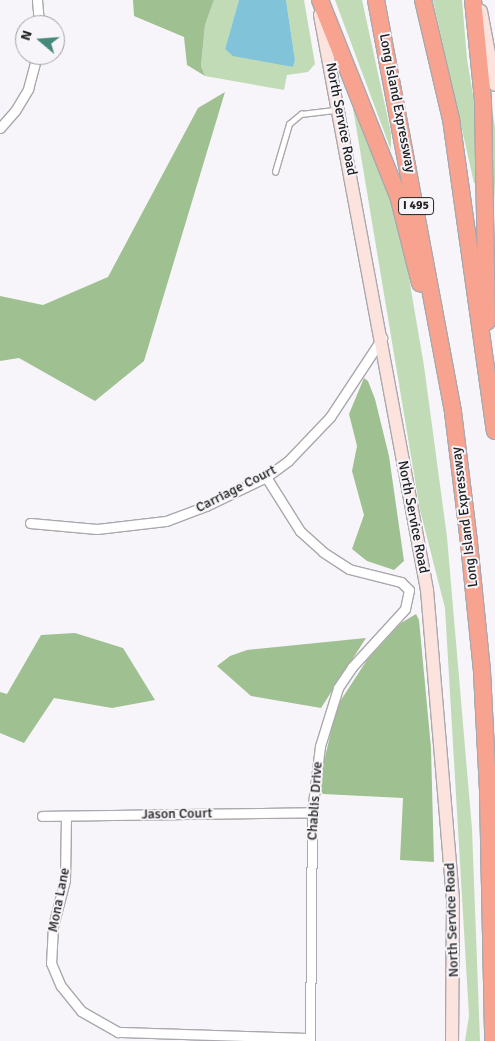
<!DOCTYPE html>
<style>
body{margin:0}
#map{position:relative;width:495px;height:1041px;overflow:hidden;background:#f7f5f9;font-family:Signika,sans-serif}
div>[style]{position:absolute}
.green>*{inset:0;background:#c0dbb5}
.forest>*{inset:0;background:#9fc091}
.water>*{inset:0;background:#81c3d8}
.roads{filter:drop-shadow(1px 0 #aaa8ac) drop-shadow(-1px 0 #aaa8ac) drop-shadow(0 1px #aaa8ac) drop-shadow(0 -1px #aaa8ac)}
.lane>*{height:4.5px;margin:-2.25px;padding:0 2.25px;transform-origin:2.25px;border-radius:2.25px;background:#fff}
.street>*{height:9px;margin:-4.5px;padding:0 4.5px;transform-origin:4.5px;border-radius:4.5px;background:#fff}
.secondary>*{height:12px;margin:-6px;padding:0 6px;transform-origin:6px;border-radius:6px;background:#fde3de}
.highway>*{height:16px;margin:-8px;padding:0 8px;transform-origin:8px;border-radius:8px;background:#f8a390}
span{translate:-50% -50%;white-space:nowrap;text-align:center;line-height:1.15;-webkit-text-stroke:4px #f7f5f9;paint-order:stroke}
.shield-label span{padding:1px 4px;background:#f7f5f9;border:1px solid;border-radius:4px;-webkit-text-stroke-width:0}
.shield-label{font-size:12px;color:#212122;font-weight:700}
.street-label{font-size:14px;color:#212122}
.north{position:absolute;left:15px;top:15px;width:50px;height:50px;box-sizing:border-box;background:#f7f5f9;border:1px solid #a1a0a3;border-radius:50%;rotate:288deg;font-size:14px;font-weight:700;line-height:20px;text-align:center;color:#212122}
.north::after{content:'';display:block;margin:auto;width:18px;height:22px;background:#468879;clip-path:polygon(50% 0,100% 100%,50% 72%,0 100%)}
</style>
<div id="map">
<div class="green">
<i style="clip-path:polygon(214px 0,239px 0,225px 49px,293px 67px,295px 60px,286px 0,304px 0,315px 64px,308px 72px,287px 75px,284px 90px,205px 76px,201px 66px,205px 25px)"></i>
<i style="clip-path:polygon(335px 0,362px 0,391px 133px,391px 150px)"></i>
<i style="clip-path:polygon(433px 0,462px 0,467px 59px,477px 119px,479px 183px,474px 183px)"></i>
<i style="clip-path:polygon(349px 84px,400px 225px,424px 366px,447px 537px,472px 829px,480px 1041px,465px 1041px,469px 1016px,445px 608px,420px 510px)"></i>
<i style="clip-path:polygon(489px 93px,495px 127px,495px 210px,495px 201px)"></i>
</div>
<div class="forest">
<i style="clip-path:polygon(133px 0,214px 0,205px 25px,201px 66px,205px 76px,187px 65px,184px 37px,134px 16px)"></i>
<i style="clip-path:polygon(225px 92px,144px 361px,95px 401px,19px 358px,0 361px,0 296px,43px 305px,108px 277px,198px 108px)"></i>
<i style="clip-path:polygon(364px 378px,368px 381px,375px 399px,389px 456px,404px 561px,394px 570px,367px 561px,352px 549px,364px 515px,352px 471px,357px 446px,349px 414px)"></i>
<i style="clip-path:polygon(416px 614px,419px 620px,431px 748px,434px 862px,400px 860px,403px 798px,323px 794px,318px 787px,337px 706px,367px 660px,401px 623px)"></i>
<i style="clip-path:polygon(75px 633px,123px 648px,155px 700px,112px 708px,54px 698px,24px 743px,0 733px,0 692px,7px 694px,41px 635px)"></i>
<i style="clip-path:polygon(366px 638px,321px 708px,251px 696px,217px 666px,230px 656px,247px 650px)"></i>
</div>
<div class="water">
<i style="clip-path:polygon(239px 0,286px 0,295px 60px,293px 67px,233px 56px,225px 49px)"></i>
</div>
<div class="roads">
<div class="lane">
<i style="left:275px;top:172px;width:50px;rotate:-73.7deg"></i>
<i style="left:289px;top:124px;width:16px;rotate:-40deg"></i>
<i style="left:301px;top:114px;width:35px;rotate:-7deg"></i>
</div>
<div class="street">
<i style="left:37px;top:0;width:25px;rotate:85deg"></i>
<i style="left:0;top:128px;width:23px;rotate:-49deg"></i>
<i style="left:15px;top:111px;width:26px;rotate:-59deg"></i>
<i style="left:28px;top:89px;width:35px;rotate:-75deg"></i>
<i style="left:266px;top:477px;width:64px;rotate:57.8deg"></i>
<i style="left:300px;top:531px;width:31px;rotate:42deg"></i>
<i style="left:323px;top:552px;width:31px;rotate:33deg"></i>
<i style="left:349px;top:569px;width:54px;rotate:14deg"></i>
<i style="left:401px;top:582px;width:11px;rotate:45deg"></i>
<i style="left:409px;top:590px;width:19px;rotate:102deg"></i>
<i style="left:405px;top:609px;width:79px;rotate:132.4deg"></i>
<i style="left:352px;top:667px;width:25px;rotate:124deg"></i>
<i style="left:338px;top:688px;width:61px;rotate:107.2deg"></i>
<i style="left:320px;top:746px;width:66px;rotate:96.9deg"></i>
<i style="left:312px;top:812px;width:229px;rotate:90.5deg"></i>
<i style="left:30px;top:523px;width:67px;rotate:5.1deg"></i>
<i style="left:97px;top:529px;width:69px;rotate:-6.6deg"></i>
<i style="left:166px;top:521px;width:43px;rotate:-20.6deg"></i>
<i style="left:206px;top:506px;width:67px;rotate:-25.8deg"></i>
<i style="left:266px;top:477px;width:27px;rotate:-36deg"></i>
<i style="left:288px;top:461px;width:61px;rotate:-46.3deg"></i>
<i style="left:330px;top:417px;width:95px;rotate:-56.6deg"></i>
<i style="left:42px;top:816px;width:270px;rotate:-0.8deg"></i>
<i style="left:66px;top:816px;width:64px;rotate:90.9deg"></i>
<i style="left:65px;top:880px;width:48px;rotate:104.6deg"></i>
<i style="left:53px;top:926px;width:37px;rotate:93deg"></i>
<i style="left:51px;top:963px;width:25px;rotate:67deg"></i>
<i style="left:61px;top:986px;width:32px;rotate:51deg"></i>
<i style="left:81px;top:1011px;width:43px;rotate:29.6deg"></i>
<i style="left:118px;top:1032px;width:192px;rotate:1.8deg"></i>
</div>
<div class="secondary">
<i style="left:481px;top:11px;width:75px;rotate:79.3deg"></i>
<i style="left:320px;top:15px;width:585px;rotate:79.46deg"></i>
<i style="left:427px;top:590px;width:312px;rotate:85.2deg"></i>
<i style="left:453px;top:901px;width:140px;rotate:90.4deg"></i>
</div>
<div class="highway">
<i style="left:320px;top:0;width:214px;rotate:68.3deg"></i>
<i style="left:399px;top:199px;width:87px;rotate:76deg"></i>
<i style="left:376px;top:0;width:419px;rotate:79.4deg"></i>
<i style="left:453px;top:412px;width:132px;rotate:83deg"></i>
<i style="left:469px;top:543px;width:130px;rotate:84.2deg"></i>
<i style="left:482px;top:672px;width:120px;rotate:87.1deg"></i>
<i style="left:488px;top:792px;width:249px;rotate:88.8deg"></i>
<i style="left:423px;top:0;width:122px;rotate:76.8deg"></i>
<i style="left:451px;top:119px;width:315px;rotate:82deg"></i>
<i style="left:473px;top:0;width:101px;rotate:84.3deg"></i>
<i style="left:483px;top:101px;width:221px;rotate:89deg"></i>
</div>
</div>
<div class="shield-label">
<span style="left:416px;top:206px">I 495</span>
</div>
<div class="street-label">
<span style="left:397px;top:103px;rotate:79deg">Long Island Expressway</span>
<span style="left:341px;top:119px;rotate:79deg">North Service Road</span>
<span style="left:236px;top:489px;rotate:-27deg">Carriage Court</span>
<span style="left:413px;top:517px;rotate:79deg">North Service Road</span>
<span style="left:465px;top:517px;rotate:-97deg">Long Island Expressway</span>
<span style="left:315px;top:801px;rotate:-86deg">Chablis Drive</span>
<span style="left:177px;top:814px;rotate:-1deg">Jason Court</span>
<span style="left:59px;top:900px;rotate:-79deg">Mona Lane</span>
<span style="left:452px;top:920px;rotate:-92deg">North Service Road</span>
</div>
<div class="north">N</div>
</div>
